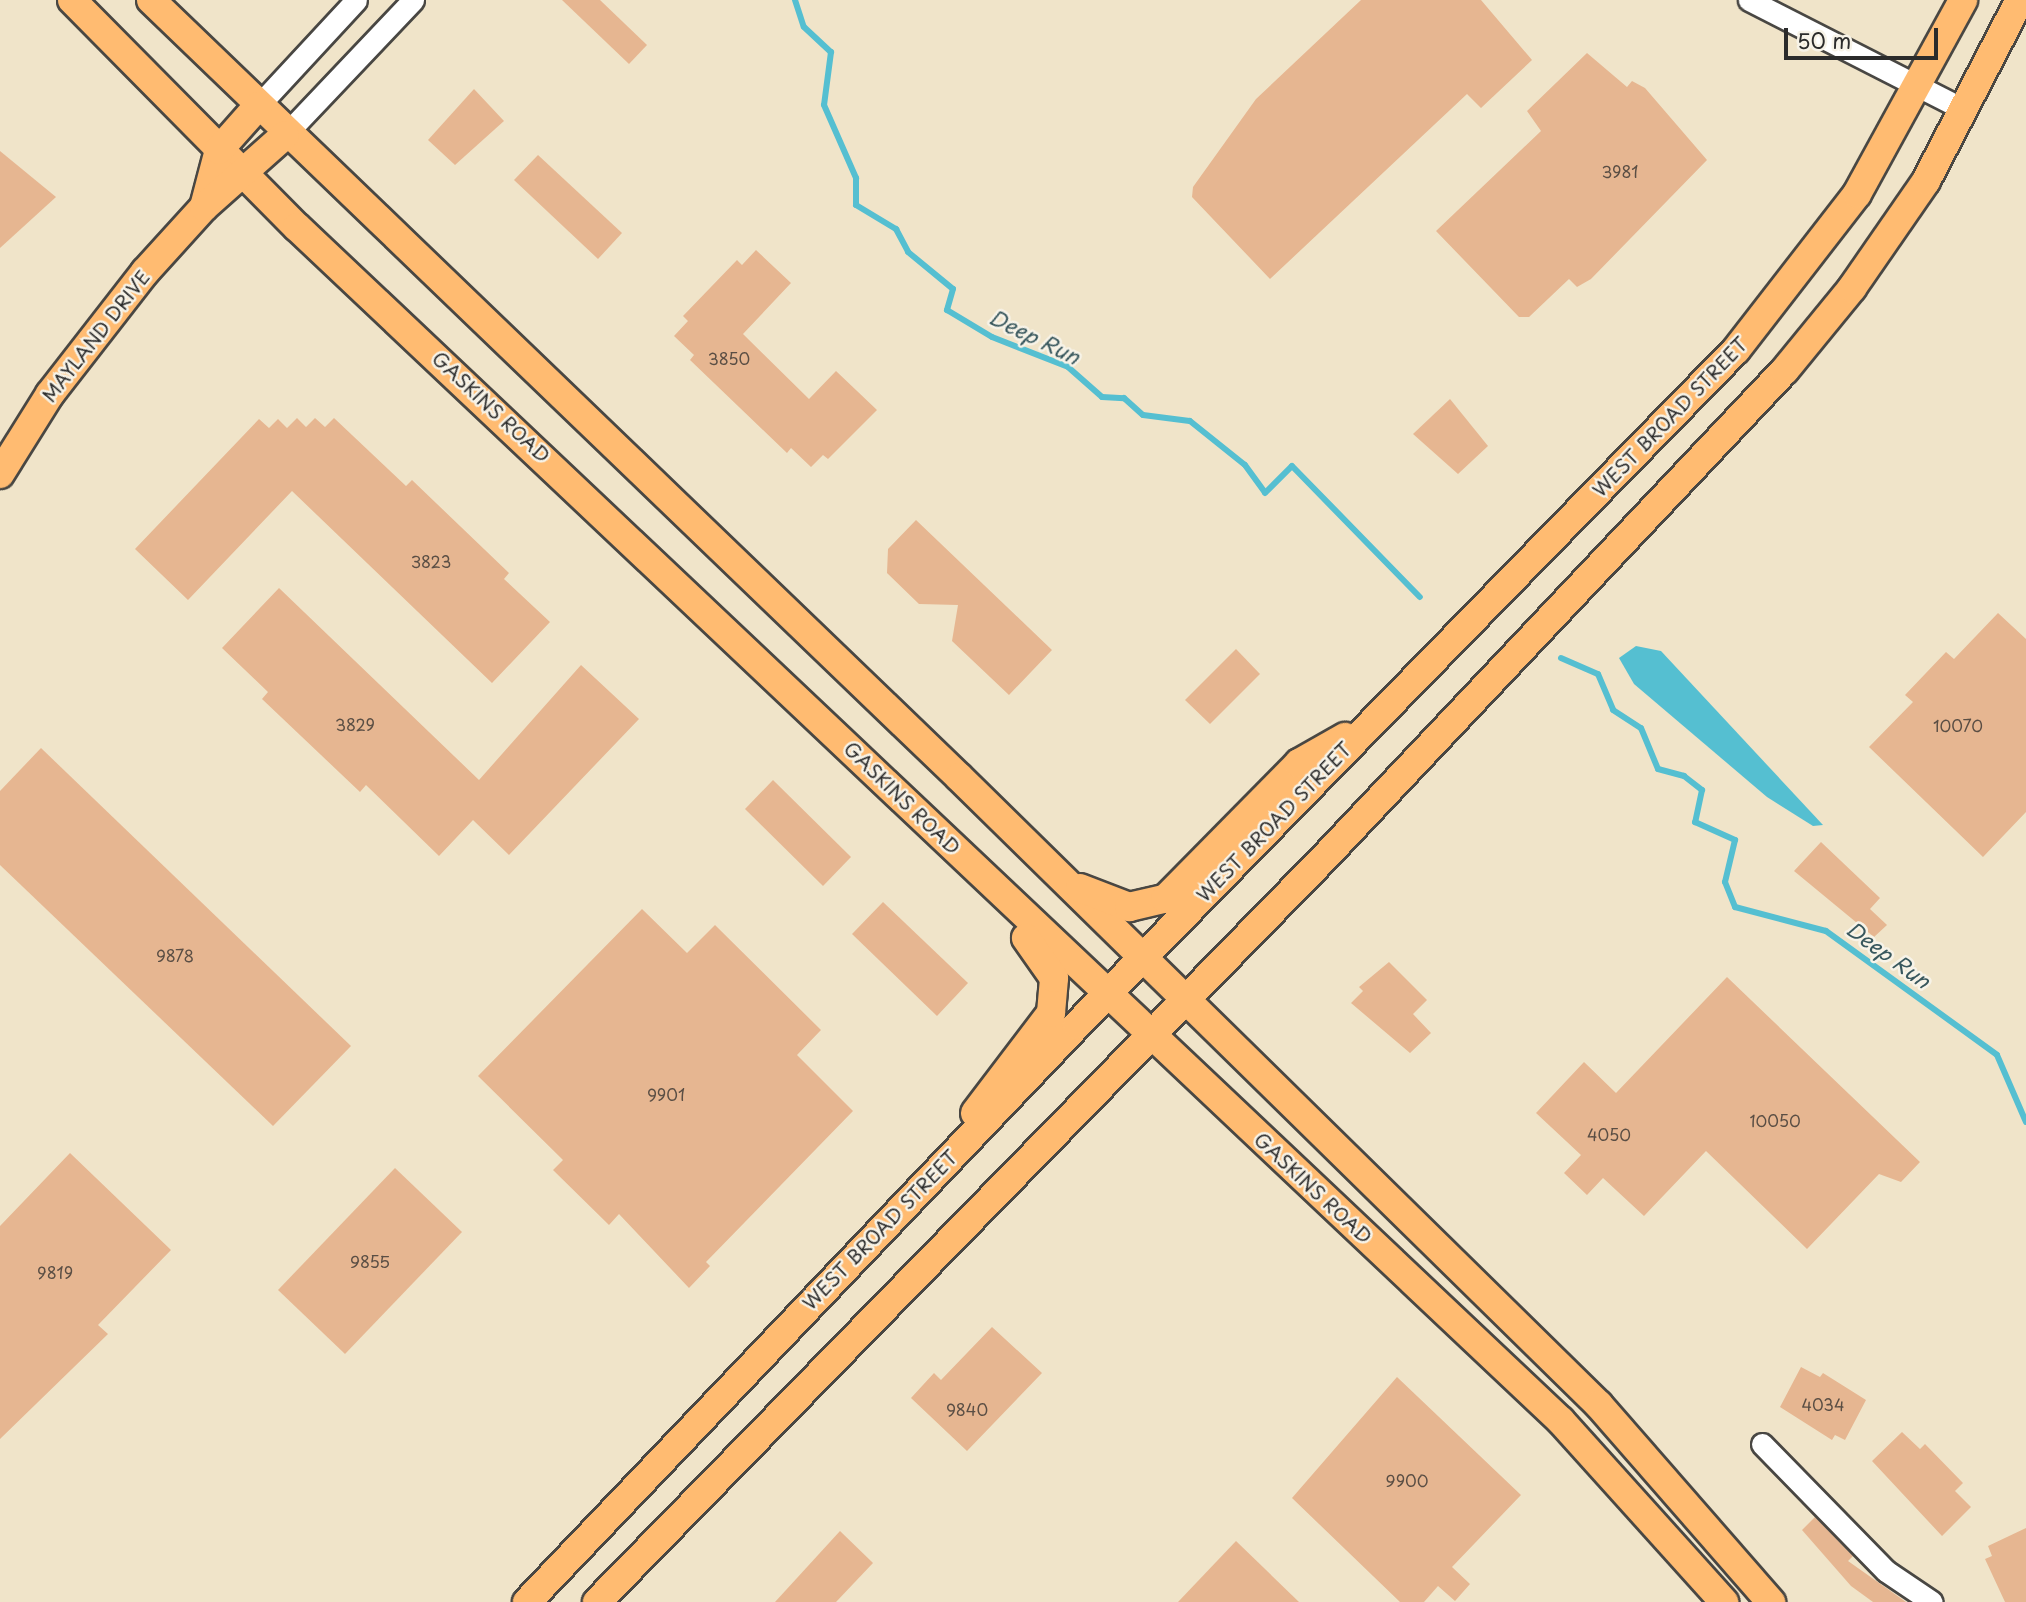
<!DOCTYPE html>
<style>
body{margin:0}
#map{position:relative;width:2026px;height:1602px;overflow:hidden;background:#f0e4c9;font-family:"Playpen Sans",sans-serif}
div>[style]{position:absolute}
.water>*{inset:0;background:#55bfd1}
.stream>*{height:6px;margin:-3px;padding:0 3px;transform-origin:3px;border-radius:3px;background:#55bfd1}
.building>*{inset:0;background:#e6b691}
.roads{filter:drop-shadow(2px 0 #494743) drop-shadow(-2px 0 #494743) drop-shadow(0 2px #494743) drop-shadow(0 -2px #494743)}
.minor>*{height:21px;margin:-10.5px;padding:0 10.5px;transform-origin:10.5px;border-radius:10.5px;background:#fff}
.major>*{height:28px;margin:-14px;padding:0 14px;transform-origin:14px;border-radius:14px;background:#ffbb71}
span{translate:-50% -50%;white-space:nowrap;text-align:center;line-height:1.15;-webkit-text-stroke:5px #f7f3e8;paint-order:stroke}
.number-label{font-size:16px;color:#5a4e44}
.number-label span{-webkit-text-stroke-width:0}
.street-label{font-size:19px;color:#2b2b2b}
.water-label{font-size:21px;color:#38575d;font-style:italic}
.scale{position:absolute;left:1784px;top:28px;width:154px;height:32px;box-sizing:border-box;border:4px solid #2b2b2b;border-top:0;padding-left:9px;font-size:21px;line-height:24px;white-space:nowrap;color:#2b2b2b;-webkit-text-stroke:5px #f7f3e8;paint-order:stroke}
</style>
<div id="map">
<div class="water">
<i style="clip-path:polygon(1636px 646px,1661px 651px,1823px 825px,1813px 826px,1767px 797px,1634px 684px,1619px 658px)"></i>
</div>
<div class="stream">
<i style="left:795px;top:0;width:28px;rotate:72deg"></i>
<i style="left:804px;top:27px;width:37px;rotate:43deg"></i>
<i style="left:831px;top:52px;width:53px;rotate:97.5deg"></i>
<i style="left:824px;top:105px;width:80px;rotate:66.3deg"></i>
<i style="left:856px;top:178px;width:27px;rotate:90deg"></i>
<i style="left:856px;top:205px;width:47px;rotate:31deg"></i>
<i style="left:896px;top:229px;width:26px;rotate:62deg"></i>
<i style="left:908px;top:252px;width:58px;rotate:39.4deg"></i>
<i style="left:953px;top:289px;width:22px;rotate:106deg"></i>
<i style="left:947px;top:310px;width:52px;rotate:31deg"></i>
<i style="left:992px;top:337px;width:82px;rotate:21.5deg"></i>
<i style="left:1068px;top:367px;width:45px;rotate:41.4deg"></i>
<i style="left:1102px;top:397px;width:22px;rotate:3deg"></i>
<i style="left:1124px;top:398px;width:25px;rotate:42deg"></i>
<i style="left:1143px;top:415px;width:47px;rotate:7.3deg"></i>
<i style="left:1190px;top:421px;width:70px;rotate:38.7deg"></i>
<i style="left:1245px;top:465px;width:34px;rotate:54deg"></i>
<i style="left:1265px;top:493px;width:38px;rotate:-45deg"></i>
<i style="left:1292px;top:466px;width:183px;rotate:45.7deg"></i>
<i style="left:1561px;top:658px;width:40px;rotate:23.4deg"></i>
<i style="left:1598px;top:674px;width:39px;rotate:67deg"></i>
<i style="left:1613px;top:710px;width:33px;rotate:33deg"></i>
<i style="left:1641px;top:728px;width:44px;rotate:67.5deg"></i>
<i style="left:1658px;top:769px;width:27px;rotate:15deg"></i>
<i style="left:1684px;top:776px;width:23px;rotate:38deg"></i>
<i style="left:1702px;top:790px;width:33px;rotate:102deg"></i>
<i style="left:1695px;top:822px;width:44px;rotate:24.2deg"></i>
<i style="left:1735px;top:840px;width:43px;rotate:103.4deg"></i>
<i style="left:1725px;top:882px;width:27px;rotate:68deg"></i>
<i style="left:1735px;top:907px;width:94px;rotate:14.8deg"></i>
<i style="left:1826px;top:931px;width:211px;rotate:35.9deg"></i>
<i style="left:1997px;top:1055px;width:73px;rotate:66.6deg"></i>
</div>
<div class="building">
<i style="clip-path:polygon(562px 0,600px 0,647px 45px,629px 64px)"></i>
<i style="clip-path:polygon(1361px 0,1481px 0,1532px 60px,1481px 108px,1467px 94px,1270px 279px,1192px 197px,1193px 187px,1256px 99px)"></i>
<i style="clip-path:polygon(1587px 53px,1627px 87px,1632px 81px,1645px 88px,1707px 160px,1591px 279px,1577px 287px,1569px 279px,1529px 317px,1519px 317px,1436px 231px,1541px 131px,1527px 111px)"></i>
<i style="clip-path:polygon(474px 89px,504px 121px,455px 165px,428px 140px)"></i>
<i style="clip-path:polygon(0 151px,56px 197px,0 248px)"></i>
<i style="clip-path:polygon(538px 155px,622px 233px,598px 259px,514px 180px)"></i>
<i style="clip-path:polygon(756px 250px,791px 283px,743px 334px,809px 399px,836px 371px,877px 410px,828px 459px,823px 455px,811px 467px,791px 448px,787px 453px,690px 360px,694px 355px,674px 336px,688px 321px,683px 316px,737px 260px,742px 265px)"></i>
<i style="clip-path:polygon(1450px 399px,1488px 446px,1458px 474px,1413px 434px)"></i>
<i style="clip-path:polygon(297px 418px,306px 427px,315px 418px,325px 427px,334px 418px,406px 486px,412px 480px,509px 573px,504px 579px,550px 622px,492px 683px,292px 491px,188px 600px,135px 549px,259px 419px,269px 428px,278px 419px,287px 428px)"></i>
<i style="clip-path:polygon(916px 520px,1052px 650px,1009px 695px,952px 641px,958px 605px,919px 604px,887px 573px,888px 549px)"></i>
<i style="clip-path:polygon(279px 588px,479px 780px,581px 665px,639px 719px,509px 855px,473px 820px,439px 856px,366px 785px,360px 792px,262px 699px,268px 692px,222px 648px)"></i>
<i style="clip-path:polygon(1998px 613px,2026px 639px,2026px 812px,1983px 857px,1869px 747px,1913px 702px,1905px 695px,1946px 652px,1954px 659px)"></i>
<i style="clip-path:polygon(1236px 649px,1260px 674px,1210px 724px,1185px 700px)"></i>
<i style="clip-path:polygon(41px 748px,351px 1046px,273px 1126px,0 865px,0 791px)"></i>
<i style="clip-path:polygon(773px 780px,851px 857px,823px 886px,745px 809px)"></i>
<i style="clip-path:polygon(1821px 842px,1880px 898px,1870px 909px,1887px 925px,1874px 937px,1794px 871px)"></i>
<i style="clip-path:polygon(883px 902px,968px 983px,937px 1016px,852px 934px)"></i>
<i style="clip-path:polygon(642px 909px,687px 953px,715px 925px,821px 1030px,797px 1055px,853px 1111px,706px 1262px,710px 1266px,689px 1288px,619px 1214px,609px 1225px,553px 1170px,563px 1160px,478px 1076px)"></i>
<i style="clip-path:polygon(1389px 962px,1427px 1000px,1413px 1014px,1431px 1033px,1410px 1053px,1351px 1003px,1363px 991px,1359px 987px)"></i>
<i style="clip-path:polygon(1727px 977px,1920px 1162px,1901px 1182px,1879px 1174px,1807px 1249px,1706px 1151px,1644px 1216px,1603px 1178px,1587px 1195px,1564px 1173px,1581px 1155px,1536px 1113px,1584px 1062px,1616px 1093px)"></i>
<i style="clip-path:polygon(70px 1153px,171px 1250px,98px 1325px,108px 1334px,0 1439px,0 1226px)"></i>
<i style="clip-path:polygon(395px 1168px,462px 1232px,345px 1354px,278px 1290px)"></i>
<i style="clip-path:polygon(992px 1327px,1042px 1373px,967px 1451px,911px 1398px,934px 1373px,941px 1380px)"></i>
<i style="clip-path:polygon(1801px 1367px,1820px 1377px,1823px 1373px,1866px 1400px,1845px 1440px,1835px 1435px,1832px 1440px,1780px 1407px)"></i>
<i style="clip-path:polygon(1397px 1377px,1521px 1495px,1452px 1567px,1470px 1584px,1455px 1601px,1438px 1586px,1424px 1602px,1400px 1602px,1292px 1498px)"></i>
<i style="clip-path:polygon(1902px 1432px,1920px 1449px,1925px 1444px,1963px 1483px,1955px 1491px,1971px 1507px,1942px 1536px,1872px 1461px)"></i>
<i style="clip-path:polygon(1815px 1517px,1853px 1556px,1848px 1561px,1906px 1602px,1873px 1602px,1851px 1586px,1802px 1530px)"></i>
<i style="clip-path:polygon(2026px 1528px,2026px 1602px,2005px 1602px,1985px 1559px,1992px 1556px,1988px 1546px)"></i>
<i style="clip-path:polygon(840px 1531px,873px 1563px,836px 1602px,775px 1602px)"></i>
<i style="clip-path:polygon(1236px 1541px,1299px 1602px,1178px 1602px)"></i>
</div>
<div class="roads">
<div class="minor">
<i style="left:1749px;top:0;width:242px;rotate:27deg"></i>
<i style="left:258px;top:106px;width:144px;rotate:-47.2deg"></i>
<i style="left:285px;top:135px;width:186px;rotate:-46.5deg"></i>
<i style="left:1762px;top:1444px;width:177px;rotate:45.7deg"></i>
<i style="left:1886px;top:1571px;width:55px;rotate:34deg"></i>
</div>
<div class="major">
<i style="left:72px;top:0;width:320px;rotate:45.3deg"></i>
<i style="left:297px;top:227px;width:1739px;rotate:43.37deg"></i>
<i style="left:1561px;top:1421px;width:244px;rotate:48deg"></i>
<i style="left:151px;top:0;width:1121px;rotate:43.88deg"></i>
<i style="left:959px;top:777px;width:897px;rotate:44.46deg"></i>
<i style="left:1599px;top:1405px;width:262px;rotate:48.9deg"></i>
<i style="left:204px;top:207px;width:59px;rotate:-75.3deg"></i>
<i style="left:219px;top:150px;width:59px;rotate:-48.4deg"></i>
<i style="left:0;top:474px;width:94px;rotate:-58deg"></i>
<i style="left:50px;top:394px;width:155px;rotate:-52.1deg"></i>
<i style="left:145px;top:272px;width:88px;rotate:-47.8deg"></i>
<i style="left:204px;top:207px;width:108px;rotate:-41.6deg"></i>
<i style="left:1080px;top:888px;width:53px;rotate:21.2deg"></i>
<i style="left:1129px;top:907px;width:37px;rotate:-13deg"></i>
<i style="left:1165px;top:899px;width:191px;rotate:-45.4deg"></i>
<i style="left:1299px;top:763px;width:53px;rotate:-29.5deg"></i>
<i style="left:975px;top:1113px;width:126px;rotate:-52.8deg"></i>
<i style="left:1051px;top:1013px;width:35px;rotate:-85deg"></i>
<i style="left:1054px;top:978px;width:49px;rotate:-125deg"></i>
<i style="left:527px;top:1602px;width:797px;rotate:-46.37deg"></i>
<i style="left:1077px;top:1025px;width:943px;rotate:-45.69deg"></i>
<i style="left:1736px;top:350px;width:197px;rotate:-52.2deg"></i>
<i style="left:1857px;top:194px;width:221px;rotate:-61.3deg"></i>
<i style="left:597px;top:1602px;width:1043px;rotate:-45.66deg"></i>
<i style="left:1326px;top:856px;width:668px;rotate:-46.64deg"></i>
<i style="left:1785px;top:370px;width:106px;rotate:-50.7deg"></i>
<i style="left:1852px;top:288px;width:130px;rotate:-55.3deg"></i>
<i style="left:1926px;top:181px;width:204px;rotate:-62.6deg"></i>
</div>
</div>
<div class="number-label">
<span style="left:1620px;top:171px">3981</span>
<span style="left:729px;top:358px">3850</span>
<span style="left:431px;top:561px">3823</span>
<span style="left:355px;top:724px">3829</span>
<span style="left:1958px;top:725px">10070</span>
<span style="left:175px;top:955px">9878</span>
<span style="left:666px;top:1094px">9901</span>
<span style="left:1775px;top:1120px">10050</span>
<span style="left:1609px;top:1134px">4050</span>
<span style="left:370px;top:1261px">9855</span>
<span style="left:55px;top:1272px">9819</span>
<span style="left:1823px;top:1404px">4034</span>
<span style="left:967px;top:1409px">9840</span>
<span style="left:1407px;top:1480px">9900</span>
</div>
<div class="street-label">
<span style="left:96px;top:336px;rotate:-52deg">MAYLAND DRIVE</span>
<span style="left:491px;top:407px;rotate:43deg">GASKINS ROAD</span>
<span style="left:1670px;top:417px;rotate:-46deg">WEST BROAD STREET</span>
<span style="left:902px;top:798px;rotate:44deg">GASKINS ROAD</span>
<span style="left:1274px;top:822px;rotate:-46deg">WEST BROAD STREET</span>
<span style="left:1313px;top:1188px;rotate:43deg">GASKINS ROAD</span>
<span style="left:880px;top:1230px;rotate:-46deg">WEST BROAD STREET</span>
</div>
<div class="water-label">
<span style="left:1035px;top:336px;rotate:26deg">Deep Run</span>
<span style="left:1889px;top:954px;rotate:36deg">Deep Run</span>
</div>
<div class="scale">50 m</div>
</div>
